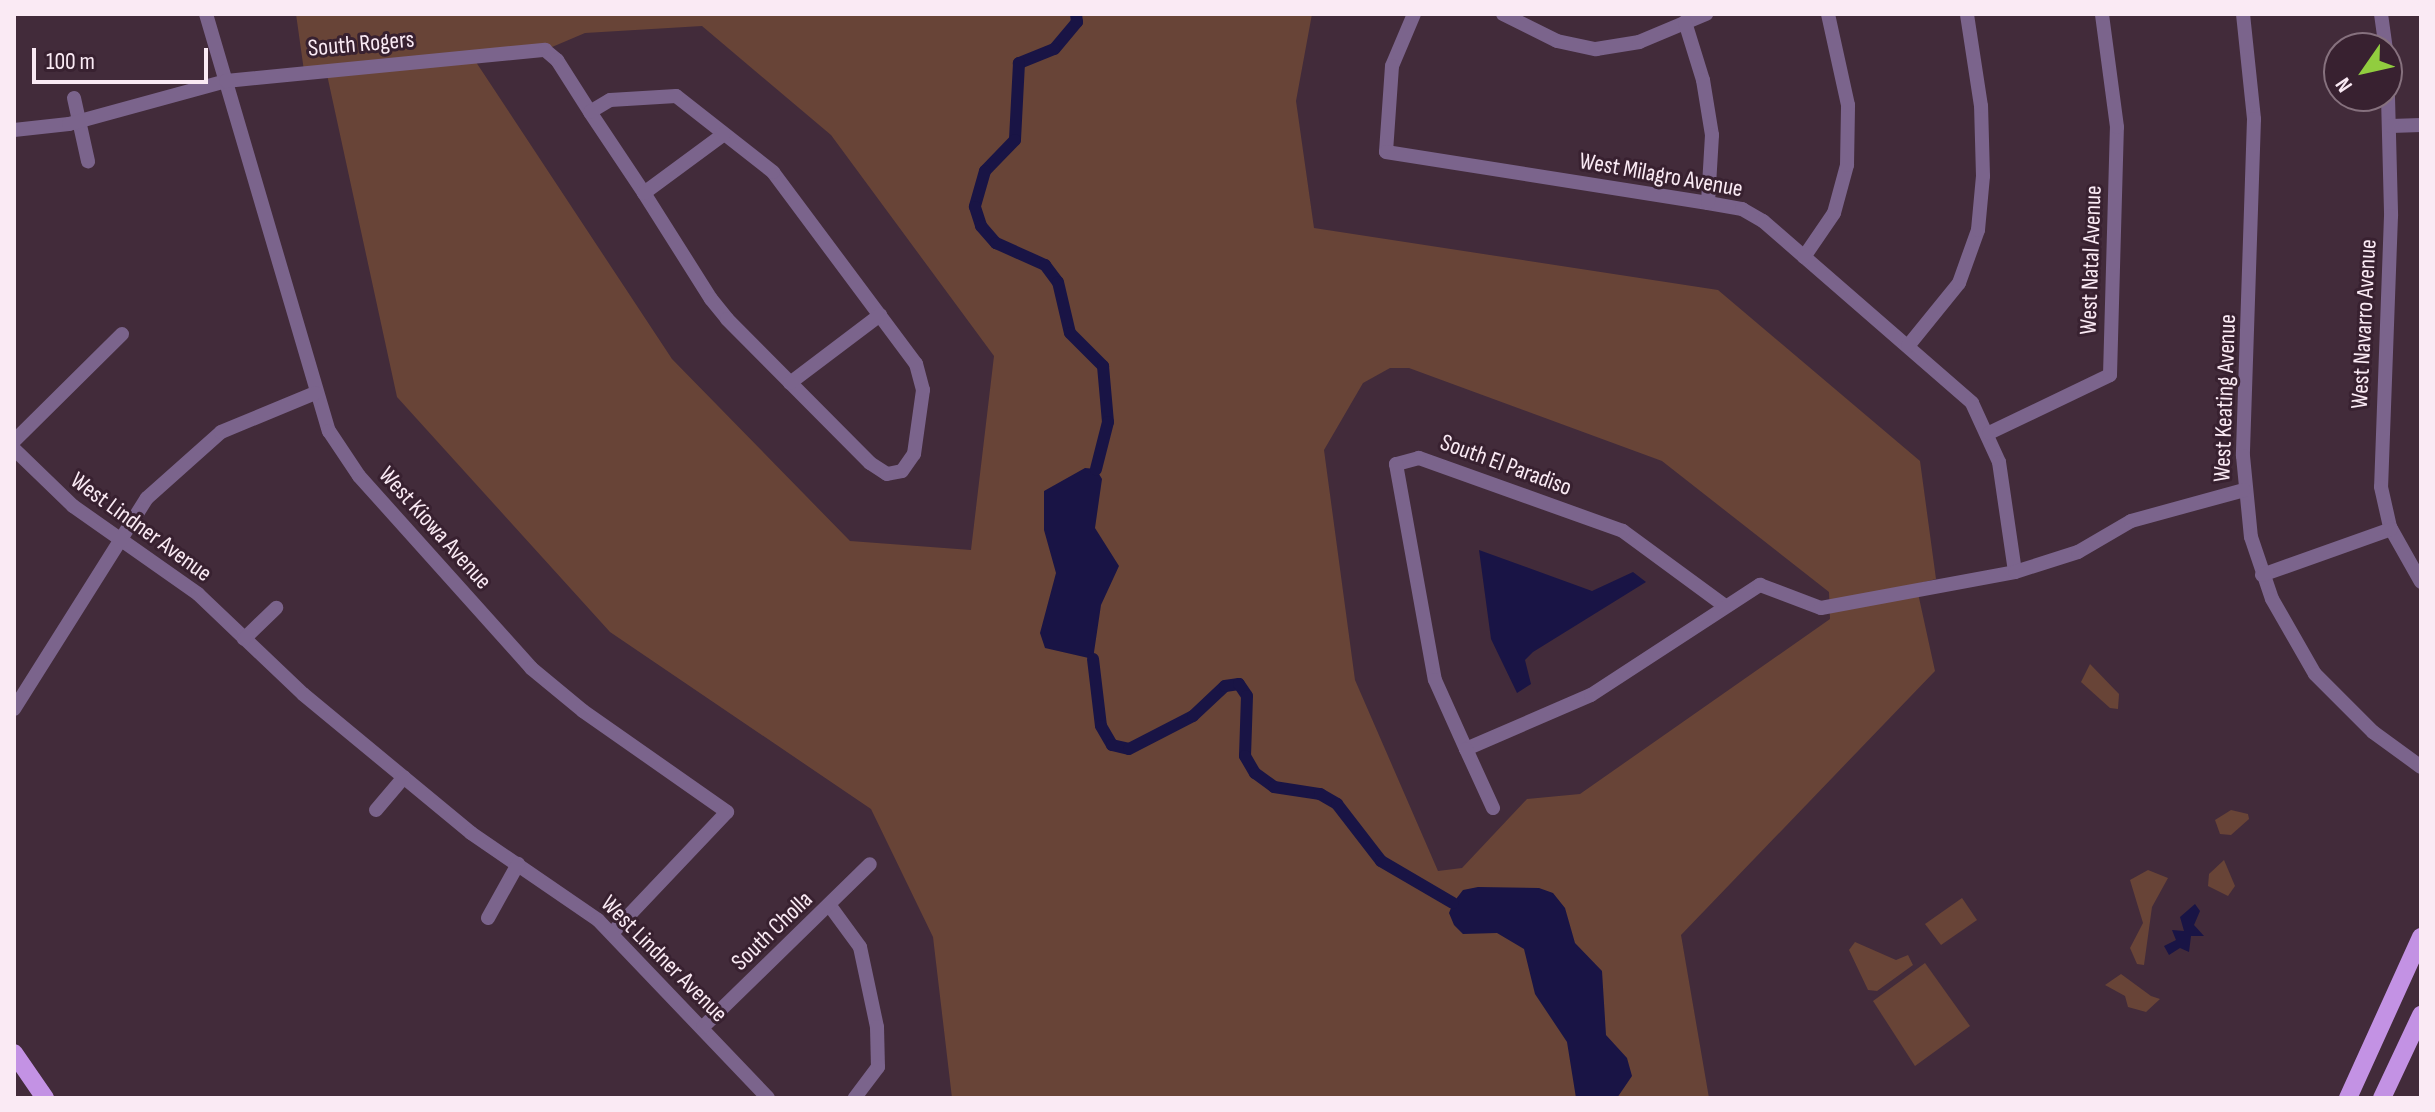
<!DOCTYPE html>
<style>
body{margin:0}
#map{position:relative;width:2435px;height:1112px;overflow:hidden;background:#422b3a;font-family:"Sofia Sans Condensed",sans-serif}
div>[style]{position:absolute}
.green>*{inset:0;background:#684437}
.water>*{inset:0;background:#191445}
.canal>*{height:12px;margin:-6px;padding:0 6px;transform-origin:6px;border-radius:6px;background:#191445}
.minor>*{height:14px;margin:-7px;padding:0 7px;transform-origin:7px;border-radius:7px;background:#7b648c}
.major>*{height:18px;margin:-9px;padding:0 9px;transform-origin:9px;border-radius:9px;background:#c392e4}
span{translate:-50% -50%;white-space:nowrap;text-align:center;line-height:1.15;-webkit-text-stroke:6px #382130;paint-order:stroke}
.street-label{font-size:24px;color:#faeaf4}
.frame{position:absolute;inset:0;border:16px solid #faeaf4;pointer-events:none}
.north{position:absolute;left:2323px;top:32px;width:80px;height:80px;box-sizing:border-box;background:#382130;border:2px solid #86717e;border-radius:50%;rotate:236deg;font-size:22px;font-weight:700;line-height:32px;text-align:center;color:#faeaf4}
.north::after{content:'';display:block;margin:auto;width:28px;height:36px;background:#91cd3f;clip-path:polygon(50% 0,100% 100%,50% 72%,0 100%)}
.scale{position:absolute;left:32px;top:48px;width:176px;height:36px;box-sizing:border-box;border:4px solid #faeaf4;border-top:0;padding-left:10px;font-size:24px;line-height:28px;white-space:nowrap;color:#faeaf4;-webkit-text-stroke:6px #382130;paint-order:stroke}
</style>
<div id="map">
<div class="green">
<i style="clip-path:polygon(evenodd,296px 14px,1312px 14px,1296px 101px,1314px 228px,1718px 290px,1920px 461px,1936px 579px,1916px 584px,1935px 671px,1681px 935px,1709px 1098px,952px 1098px,933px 937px,871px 809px,610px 632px,397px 397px,326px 70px,304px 71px,296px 14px,702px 26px,831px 135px,994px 356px,971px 550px,850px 541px,672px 359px,472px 56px,545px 50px,585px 33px,702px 26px,296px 14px,1390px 368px,1409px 368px,1662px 461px,1829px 592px,1830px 619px,1580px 794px,1527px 799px,1462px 868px,1438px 871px,1355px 680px,1324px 450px,1363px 383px,1390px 368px)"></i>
<i style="clip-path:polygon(2090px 664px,2119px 694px,2118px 709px,2110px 708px,2081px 682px)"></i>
<i style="clip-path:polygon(2231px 810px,2248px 814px,2249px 819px,2231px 835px,2220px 834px,2215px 820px)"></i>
<i style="clip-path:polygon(2224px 860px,2235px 886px,2228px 896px,2208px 886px,2209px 874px)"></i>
<i style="clip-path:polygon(2148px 870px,2168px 878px,2152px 907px,2144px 965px,2137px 964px,2130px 948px,2143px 923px,2130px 880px)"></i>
<i style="clip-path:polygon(1962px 898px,1977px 920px,1941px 945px,1925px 924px)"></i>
<i style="clip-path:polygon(1855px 942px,1896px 960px,1908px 955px,1913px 965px,1877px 991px,1868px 990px,1849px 950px)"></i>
<i style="clip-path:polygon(1925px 963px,1970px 1026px,1915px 1066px,1873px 1001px)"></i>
<i style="clip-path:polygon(2121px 974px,2151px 996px,2160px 999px,2146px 1012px,2128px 1007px,2125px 996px,2105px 985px)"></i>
</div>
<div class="water">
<i style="clip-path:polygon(1085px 468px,1096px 469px,1102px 479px,1095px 528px,1119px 566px,1101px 605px,1093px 659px,1045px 648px,1040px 633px,1056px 573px,1044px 530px,1044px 491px)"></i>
<i style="clip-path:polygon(1479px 550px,1592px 591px,1633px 572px,1646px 582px,1533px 652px,1525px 660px,1531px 684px,1517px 693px,1491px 639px)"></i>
<i style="clip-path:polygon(1478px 887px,1539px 888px,1553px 893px,1565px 908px,1575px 943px,1602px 971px,1606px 1035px,1627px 1058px,1632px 1076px,1617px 1098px,1576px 1098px,1567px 1042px,1535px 994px,1524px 949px,1497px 933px,1463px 934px,1454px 925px,1449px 913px,1453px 903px,1463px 890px)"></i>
<i style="clip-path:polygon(2195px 904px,2200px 911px,2194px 925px,2204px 936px,2191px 936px,2189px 952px,2180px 948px,2169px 955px,2164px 946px,2176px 940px,2172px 930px,2184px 931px,2180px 917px)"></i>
</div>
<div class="canal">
<i style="left:1076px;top:14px;width:8px;rotate:83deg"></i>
<i style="left:1077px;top:22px;width:35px;rotate:130deg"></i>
<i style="left:1054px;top:49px;width:38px;rotate:158deg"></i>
<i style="left:1019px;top:63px;width:77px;rotate:93deg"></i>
<i style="left:1015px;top:140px;width:43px;rotate:134.1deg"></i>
<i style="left:985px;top:171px;width:37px;rotate:106deg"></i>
<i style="left:975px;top:207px;width:20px;rotate:72deg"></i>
<i style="left:981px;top:226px;width:23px;rotate:49deg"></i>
<i style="left:996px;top:243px;width:54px;rotate:24.2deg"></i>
<i style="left:1045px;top:265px;width:21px;rotate:53deg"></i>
<i style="left:1058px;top:282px;width:52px;rotate:76.8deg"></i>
<i style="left:1070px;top:333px;width:47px;rotate:45deg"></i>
<i style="left:1103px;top:366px;width:56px;rotate:84.9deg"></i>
<i style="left:1108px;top:422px;width:49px;rotate:104.3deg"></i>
<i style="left:1093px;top:659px;width:67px;rotate:83.2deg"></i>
<i style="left:1101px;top:726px;width:22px;rotate:60deg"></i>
<i style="left:1112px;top:745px;width:17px;rotate:13deg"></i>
<i style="left:1129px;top:749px;width:72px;rotate:-27.3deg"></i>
<i style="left:1193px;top:716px;width:44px;rotate:-43.2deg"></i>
<i style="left:1225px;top:686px;width:14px;rotate:-8deg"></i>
<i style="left:1239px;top:684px;width:14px;rotate:56deg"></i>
<i style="left:1247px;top:696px;width:60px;rotate:91.9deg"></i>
<i style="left:1245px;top:756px;width:20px;rotate:60deg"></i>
<i style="left:1255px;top:773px;width:24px;rotate:36deg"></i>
<i style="left:1274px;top:787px;width:47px;rotate:8.7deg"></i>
<i style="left:1320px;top:794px;width:20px;rotate:30deg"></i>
<i style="left:1337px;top:804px;width:72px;rotate:52.3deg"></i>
<i style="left:1381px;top:861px;width:83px;rotate:30.3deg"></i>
</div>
<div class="minor">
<i style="left:206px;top:14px;width:435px;rotate:73.6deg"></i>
<i style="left:329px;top:431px;width:54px;rotate:56.3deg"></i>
<i style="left:359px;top:476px;width:258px;rotate:48.1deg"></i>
<i style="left:531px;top:668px;width:67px;rotate:39.6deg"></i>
<i style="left:583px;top:711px;width:176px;rotate:35deg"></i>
<i style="left:727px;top:812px;width:167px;rotate:133.5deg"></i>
<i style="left:1414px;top:14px;width:56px;rotate:112.9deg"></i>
<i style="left:1392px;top:66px;width:86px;rotate:94deg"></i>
<i style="left:1386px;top:152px;width:326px;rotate:9deg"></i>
<i style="left:1708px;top:203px;width:35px;rotate:10deg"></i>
<i style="left:1742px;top:209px;width:24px;rotate:30deg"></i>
<i style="left:1763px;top:221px;width:277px;rotate:41deg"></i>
<i style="left:1972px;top:403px;width:65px;rotate:65.4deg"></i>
<i style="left:1999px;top:462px;width:111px;rotate:81.7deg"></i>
<i style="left:1503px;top:14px;width:60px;rotate:26.6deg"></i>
<i style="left:1557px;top:41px;width:40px;rotate:12deg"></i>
<i style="left:1596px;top:49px;width:44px;rotate:-9.2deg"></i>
<i style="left:1639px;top:42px;width:73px;rotate:-22.7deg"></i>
<i style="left:2243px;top:14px;width:106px;rotate:84deg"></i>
<i style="left:2254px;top:119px;width:337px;rotate:91.9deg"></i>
<i style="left:2243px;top:456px;width:81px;rotate:84.4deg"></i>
<i style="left:2251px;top:537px;width:65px;rotate:71.3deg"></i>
<i style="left:2272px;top:599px;width:86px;rotate:60.2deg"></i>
<i style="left:2315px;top:674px;width:82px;rotate:45deg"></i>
<i style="left:2373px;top:732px;width:59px;rotate:36.1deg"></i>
<i style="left:2381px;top:14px;width:34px;rotate:82deg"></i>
<i style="left:1685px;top:22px;width:61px;rotate:72.8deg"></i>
<i style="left:1703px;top:80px;width:56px;rotate:80.7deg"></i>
<i style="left:1712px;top:135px;width:68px;rotate:93.4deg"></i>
<i style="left:2387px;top:59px;width:157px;rotate:88.5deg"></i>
<i style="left:2391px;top:216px;width:271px;rotate:92.1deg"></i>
<i style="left:2381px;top:487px;width:41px;rotate:77.3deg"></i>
<i style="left:2390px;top:527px;width:63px;rotate:60.6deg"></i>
<i style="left:74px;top:98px;width:65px;rotate:77.5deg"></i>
<i style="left:2391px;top:126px;width:30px;rotate:-2deg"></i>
<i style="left:14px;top:130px;width:55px;rotate:-6.2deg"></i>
<i style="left:69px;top:124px;width:163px;rotate:-15.3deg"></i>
<i style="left:226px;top:81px;width:321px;rotate:-5.6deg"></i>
<i style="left:545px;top:50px;width:16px;rotate:40deg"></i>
<i style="left:557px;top:60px;width:62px;rotate:57.6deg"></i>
<i style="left:590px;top:112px;width:97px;rotate:56.3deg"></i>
<i style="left:644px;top:193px;width:125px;rotate:57.7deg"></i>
<i style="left:711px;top:299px;width:26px;rotate:51deg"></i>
<i style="left:727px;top:319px;width:203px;rotate:45.2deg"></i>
<i style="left:870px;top:463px;width:20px;rotate:33deg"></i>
<i style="left:887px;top:474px;width:15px;rotate:-11deg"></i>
<i style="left:902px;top:471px;width:21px;rotate:-55deg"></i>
<i style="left:914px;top:454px;width:65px;rotate:-82deg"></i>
<i style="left:923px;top:390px;width:27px;rotate:-105deg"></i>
<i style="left:916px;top:364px;width:239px;rotate:-126.7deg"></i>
<i style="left:773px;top:172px;width:123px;rotate:-141.9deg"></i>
<i style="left:676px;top:96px;width:66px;rotate:176.5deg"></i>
<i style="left:610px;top:100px;width:23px;rotate:149deg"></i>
<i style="left:644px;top:193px;width:99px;rotate:-36.4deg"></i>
<i style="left:1804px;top:257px;width:53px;rotate:-55.7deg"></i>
<i style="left:1834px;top:213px;width:50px;rotate:-74.8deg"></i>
<i style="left:1847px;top:165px;width:60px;rotate:-89deg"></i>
<i style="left:1848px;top:105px;width:93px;rotate:-102.4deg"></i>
<i style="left:1908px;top:346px;width:81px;rotate:-51deg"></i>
<i style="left:1959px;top:283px;width:56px;rotate:-70.3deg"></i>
<i style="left:1978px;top:230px;width:54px;rotate:-84.7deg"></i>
<i style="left:1983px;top:176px;width:70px;rotate:-91.6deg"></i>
<i style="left:1981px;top:106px;width:93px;rotate:-98.7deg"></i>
<i style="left:790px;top:383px;width:113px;rotate:-37.1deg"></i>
<i style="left:1989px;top:433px;width:134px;rotate:-25.6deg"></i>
<i style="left:2110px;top:375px;width:248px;rotate:-88.4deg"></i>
<i style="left:2117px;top:127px;width:114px;rotate:-97.6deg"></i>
<i style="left:14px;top:441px;width:152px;rotate:-44.7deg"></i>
<i style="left:14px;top:449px;width:82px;rotate:44deg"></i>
<i style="left:73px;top:506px;width:153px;rotate:35.1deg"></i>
<i style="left:198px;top:594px;width:145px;rotate:43.6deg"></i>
<i style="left:303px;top:694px;width:218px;rotate:39.6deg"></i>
<i style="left:471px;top:833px;width:154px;rotate:34.4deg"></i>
<i style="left:598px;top:920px;width:246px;rotate:46.3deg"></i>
<i style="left:2262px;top:575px;width:137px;rotate:-19.6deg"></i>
<i style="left:1725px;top:606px;width:127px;rotate:-143.7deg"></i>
<i style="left:1623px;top:531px;width:217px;rotate:-160.3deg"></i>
<i style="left:1419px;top:458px;width:24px;rotate:165deg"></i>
<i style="left:1396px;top:464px;width:219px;rotate:79.8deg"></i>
<i style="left:1435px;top:680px;width:76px;rotate:65.8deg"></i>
<i style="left:1466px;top:749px;width:136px;rotate:-23.4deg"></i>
<i style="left:1591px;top:695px;width:202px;rotate:-33.1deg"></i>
<i style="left:1760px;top:585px;width:65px;rotate:20.7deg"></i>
<i style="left:1821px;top:608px;width:197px;rotate:-10.5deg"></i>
<i style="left:2015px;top:572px;width:66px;rotate:-17.6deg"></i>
<i style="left:2078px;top:552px;width:61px;rotate:-30.3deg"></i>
<i style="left:2131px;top:521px;width:117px;rotate:-15.3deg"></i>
<i style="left:244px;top:639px;width:45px;rotate:-44.1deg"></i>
<i style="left:14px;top:709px;width:249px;rotate:-57.8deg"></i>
<i style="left:147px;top:498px;width:99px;rotate:-41.7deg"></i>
<i style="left:221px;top:432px;width:102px;rotate:-22.5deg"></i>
<i style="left:1466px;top:749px;width:65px;rotate:65.4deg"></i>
<i style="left:376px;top:810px;width:43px;rotate:-49.7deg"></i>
<i style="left:830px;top:906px;width:51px;rotate:53.8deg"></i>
<i style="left:860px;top:947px;width:82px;rotate:78deg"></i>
<i style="left:877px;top:1027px;width:40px;rotate:88.6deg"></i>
<i style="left:878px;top:1067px;width:39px;rotate:127deg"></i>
<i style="left:488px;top:918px;width:62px;rotate:-60.9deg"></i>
<i style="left:703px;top:1027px;width:233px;rotate:-44.3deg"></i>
</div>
<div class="major">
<i style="left:14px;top:1053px;width:55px;rotate:55.4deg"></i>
<i style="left:2348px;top:1098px;width:177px;rotate:-65.6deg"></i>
<i style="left:2382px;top:1098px;width:92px;rotate:-64.8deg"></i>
</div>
<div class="street-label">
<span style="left:361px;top:44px;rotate:-5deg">South Rogers</span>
<span style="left:1661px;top:175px;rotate:10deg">West Milagro Avenue</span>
<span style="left:2091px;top:260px;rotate:-88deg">West Natal Avenue</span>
<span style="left:2364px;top:324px;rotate:-87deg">West Navarro Avenue</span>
<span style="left:2225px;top:398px;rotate:-88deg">West Keating Avenue</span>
<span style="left:1506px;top:465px;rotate:20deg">South El Paradiso</span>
<span style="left:141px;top:527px;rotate:36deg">West Lindner Avenue</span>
<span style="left:435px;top:528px;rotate:48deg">West Kiowa Avenue</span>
<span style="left:772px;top:931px;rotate:-44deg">South Cholla</span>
<span style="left:664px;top:959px;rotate:45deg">West Lindner Avenue</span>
</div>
<div class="frame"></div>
<div class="north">N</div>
<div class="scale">100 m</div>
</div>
